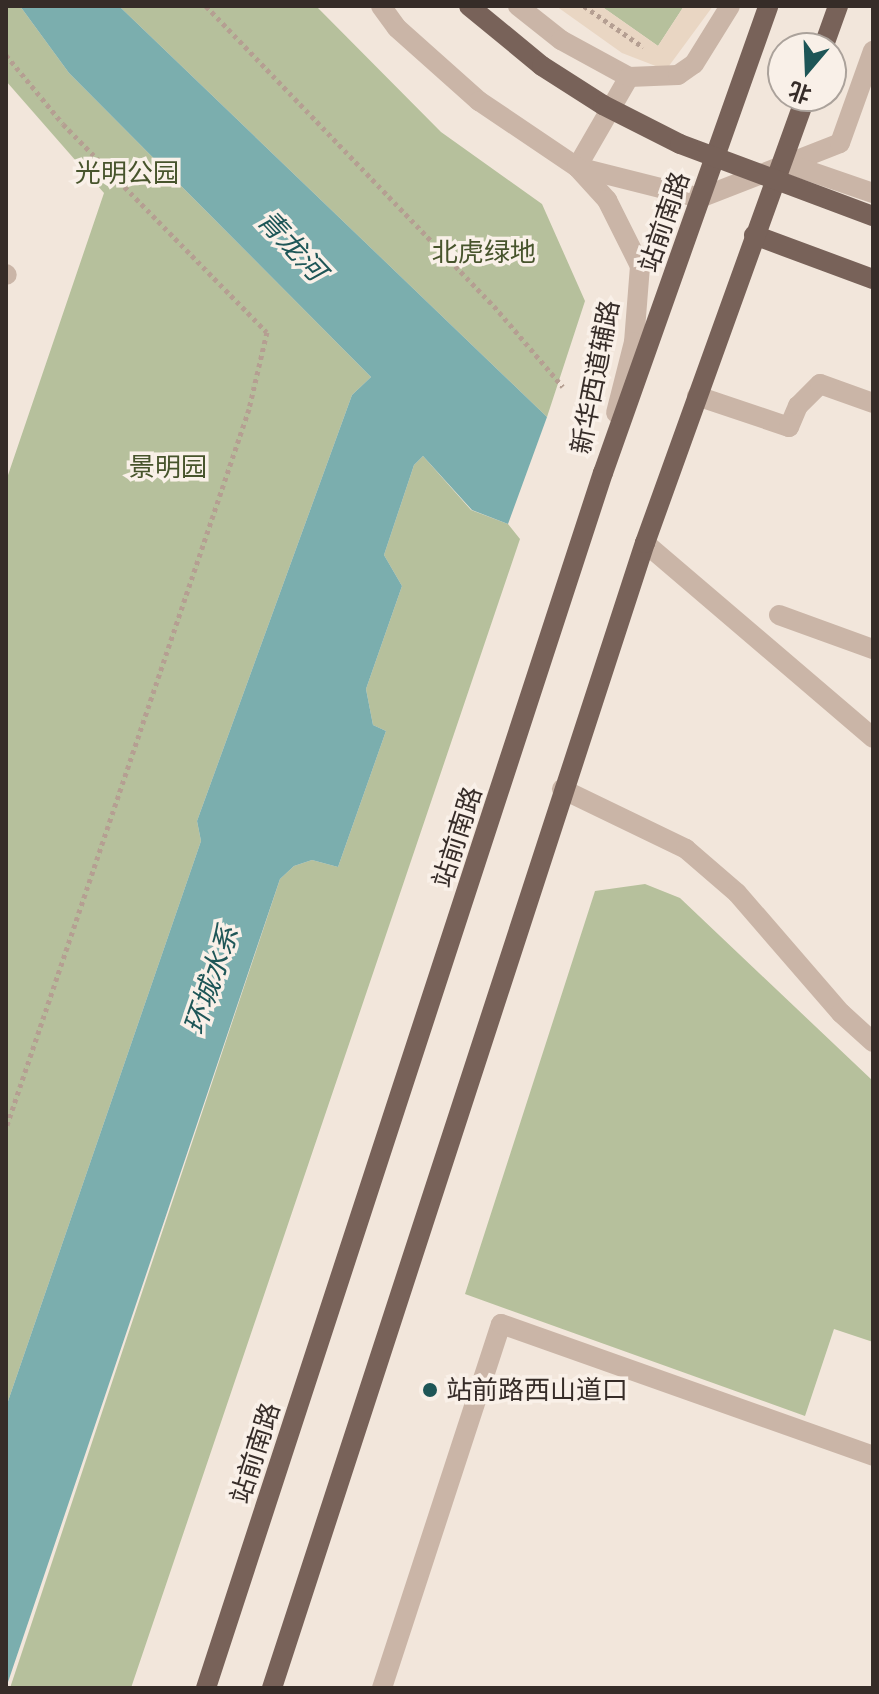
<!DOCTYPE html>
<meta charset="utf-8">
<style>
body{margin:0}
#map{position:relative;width:879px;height:1694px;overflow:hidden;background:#f2e6db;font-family:"Golos Text","Noto Sans SC",sans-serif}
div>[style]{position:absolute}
.green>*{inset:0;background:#b6c09c}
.plaza>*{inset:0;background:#e9d6c3}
.water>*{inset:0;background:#7baeae}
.path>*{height:5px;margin-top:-2.5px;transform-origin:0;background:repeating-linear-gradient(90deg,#b59f92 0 4px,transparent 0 8px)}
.minor>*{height:20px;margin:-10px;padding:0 10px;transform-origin:10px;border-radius:10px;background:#cab5a7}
.major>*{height:20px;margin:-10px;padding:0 10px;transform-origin:10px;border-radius:10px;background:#786259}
.major-bridge>*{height:20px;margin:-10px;padding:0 10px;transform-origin:10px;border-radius:10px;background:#786259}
.dots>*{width:22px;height:22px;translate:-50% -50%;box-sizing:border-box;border:4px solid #f9f0e8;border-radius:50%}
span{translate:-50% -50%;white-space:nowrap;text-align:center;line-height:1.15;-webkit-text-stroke:7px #f9f0e8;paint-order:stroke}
.park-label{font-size:26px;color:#47542c}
.street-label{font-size:26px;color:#362c28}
.poi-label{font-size:26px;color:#362c28}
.left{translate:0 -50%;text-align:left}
.water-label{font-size:28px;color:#1e5657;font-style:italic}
.frame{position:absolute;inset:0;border:8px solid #362c28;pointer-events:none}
.north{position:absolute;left:767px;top:32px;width:80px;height:80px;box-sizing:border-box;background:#f9f0e8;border:2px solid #aba29b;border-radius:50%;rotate:199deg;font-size:22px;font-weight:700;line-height:32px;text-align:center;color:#362c28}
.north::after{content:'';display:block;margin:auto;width:28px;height:36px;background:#1e5657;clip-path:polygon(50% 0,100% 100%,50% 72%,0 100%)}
</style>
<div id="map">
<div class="green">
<i style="clip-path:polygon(6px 6px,20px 6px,69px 73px,371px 377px,352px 395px,197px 821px,201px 841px,6px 1407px,6px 481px,104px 193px,6px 81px)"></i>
<i style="clip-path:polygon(119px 6px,316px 6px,441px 132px,542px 204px,585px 301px,547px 417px)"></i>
<i style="clip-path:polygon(601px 6px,684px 6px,658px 46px)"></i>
<i style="clip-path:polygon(423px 456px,471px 510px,508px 524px,520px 539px,131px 1688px,10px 1688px,280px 879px,294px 866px,312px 860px,338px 867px,386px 731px,373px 725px,366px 689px,402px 586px,384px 555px,414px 465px)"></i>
<i style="clip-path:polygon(645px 884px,680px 898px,873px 1081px,873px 1342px,834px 1329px,805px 1416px,465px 1294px,595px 891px)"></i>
</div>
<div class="plaza">
<i style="clip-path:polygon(556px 6px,601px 6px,658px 46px,684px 6px,713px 6px,666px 70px,622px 53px)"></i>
</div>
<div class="water">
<i style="clip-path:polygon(20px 6px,119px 6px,547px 417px,508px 524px,472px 510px,423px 456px,414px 465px,384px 555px,402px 586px,366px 689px,373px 725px,386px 731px,338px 867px,312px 860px,294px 866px,280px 879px,6px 1688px,6px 1407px,201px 841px,197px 821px,352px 395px,371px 377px,69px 73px)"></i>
</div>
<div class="path">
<i style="left:206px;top:6px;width:416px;rotate:46.2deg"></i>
<i style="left:494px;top:306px;width:106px;rotate:49.6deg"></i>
<i style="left:584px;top:6px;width:72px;rotate:34.8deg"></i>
<i style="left:6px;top:55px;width:89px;rotate:50.4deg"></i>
<i style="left:63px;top:124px;width:291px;rotate:45.6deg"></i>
<i style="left:267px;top:332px;width:79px;rotate:103.2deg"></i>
<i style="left:249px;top:409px;width:759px;rotate:108.67deg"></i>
</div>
<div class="minor">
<i style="left:381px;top:6px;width:27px;rotate:54deg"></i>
<i style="left:397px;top:28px;width:110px;rotate:41.7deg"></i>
<i style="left:479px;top:101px;width:118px;rotate:34deg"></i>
<i style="left:577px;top:167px;width:127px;rotate:14.1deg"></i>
<i style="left:700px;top:198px;width:150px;rotate:-21.4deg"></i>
<i style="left:840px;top:143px;width:98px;rotate:-70.3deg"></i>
<i style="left:518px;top:6px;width:55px;rotate:38.3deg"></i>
<i style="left:561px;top:40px;width:77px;rotate:28.6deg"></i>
<i style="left:629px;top:77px;width:104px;rotate:120deg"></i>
<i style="left:629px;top:77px;width:49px;rotate:-2.3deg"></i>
<i style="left:678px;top:75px;width:19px;rotate:-35deg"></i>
<i style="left:694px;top:64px;width:68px;rotate:-58.2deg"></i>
<i style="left:783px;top:162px;width:95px;rotate:19deg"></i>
<i style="left:577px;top:167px;width:45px;rotate:47.7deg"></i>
<i style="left:607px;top:200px;width:74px;rotate:63.4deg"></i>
<i style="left:640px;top:266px;width:76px;rotate:94.5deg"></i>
<i style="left:634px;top:342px;width:73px;rotate:104.2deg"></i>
<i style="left:6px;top:274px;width:1px;rotate:45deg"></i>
<i style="left:697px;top:396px;width:97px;rotate:18.6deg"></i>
<i style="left:789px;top:427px;width:23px;rotate:-67deg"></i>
<i style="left:798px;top:406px;width:31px;rotate:-45deg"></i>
<i style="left:820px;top:384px;width:56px;rotate:19.7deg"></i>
<i style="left:645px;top:543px;width:300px;rotate:40.5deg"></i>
<i style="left:779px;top:615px;width:100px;rotate:19.9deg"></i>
<i style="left:562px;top:789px;width:138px;rotate:25.8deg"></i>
<i style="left:686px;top:849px;width:67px;rotate:40.8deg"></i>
<i style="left:737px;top:893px;width:159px;rotate:49.1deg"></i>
<i style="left:841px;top:1013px;width:43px;rotate:42.2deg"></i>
<i style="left:382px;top:1688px;width:383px;rotate:-71.9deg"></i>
<i style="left:501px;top:1324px;width:395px;rotate:19.5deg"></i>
</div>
<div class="major">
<i style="left:823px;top:48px;width:45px;rotate:-70.3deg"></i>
<i style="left:754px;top:235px;width:127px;rotate:20.3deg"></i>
<i style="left:206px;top:1688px;width:1278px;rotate:-71.91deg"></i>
<i style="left:603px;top:473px;width:495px;rotate:-70.5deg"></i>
<i style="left:272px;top:1688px;width:1204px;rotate:-71.96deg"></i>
<i style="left:645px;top:543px;width:475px;rotate:-70.2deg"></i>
</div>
<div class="major-bridge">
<i style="left:469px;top:6px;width:94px;rotate:39.4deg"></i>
<i style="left:542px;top:66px;width:72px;rotate:32.6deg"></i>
<i style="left:603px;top:105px;width:86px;rotate:26.9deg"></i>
<i style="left:680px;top:144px;width:206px;rotate:20.5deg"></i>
</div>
<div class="dots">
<i style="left:430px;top:1390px;background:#1e5657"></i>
</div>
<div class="park-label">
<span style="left:127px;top:173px">光明公园</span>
<span style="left:484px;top:252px">北虎绿地</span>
<span style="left:168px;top:467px">景明园</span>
</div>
<div class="street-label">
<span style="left:664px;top:222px;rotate:-71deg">站前南路</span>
<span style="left:595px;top:377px;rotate:-79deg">新华西道辅路</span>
<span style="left:457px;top:837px;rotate:-72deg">站前南路</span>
<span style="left:255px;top:1453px;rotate:-72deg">站前南路</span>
</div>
<div class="poi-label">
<span class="left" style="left:446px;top:1390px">站前路西山道口</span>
</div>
<div class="water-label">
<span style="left:292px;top:245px;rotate:47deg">青龙河</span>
<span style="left:211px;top:980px;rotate:-71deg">环城水系</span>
</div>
<div class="frame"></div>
<div class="north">北</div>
</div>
